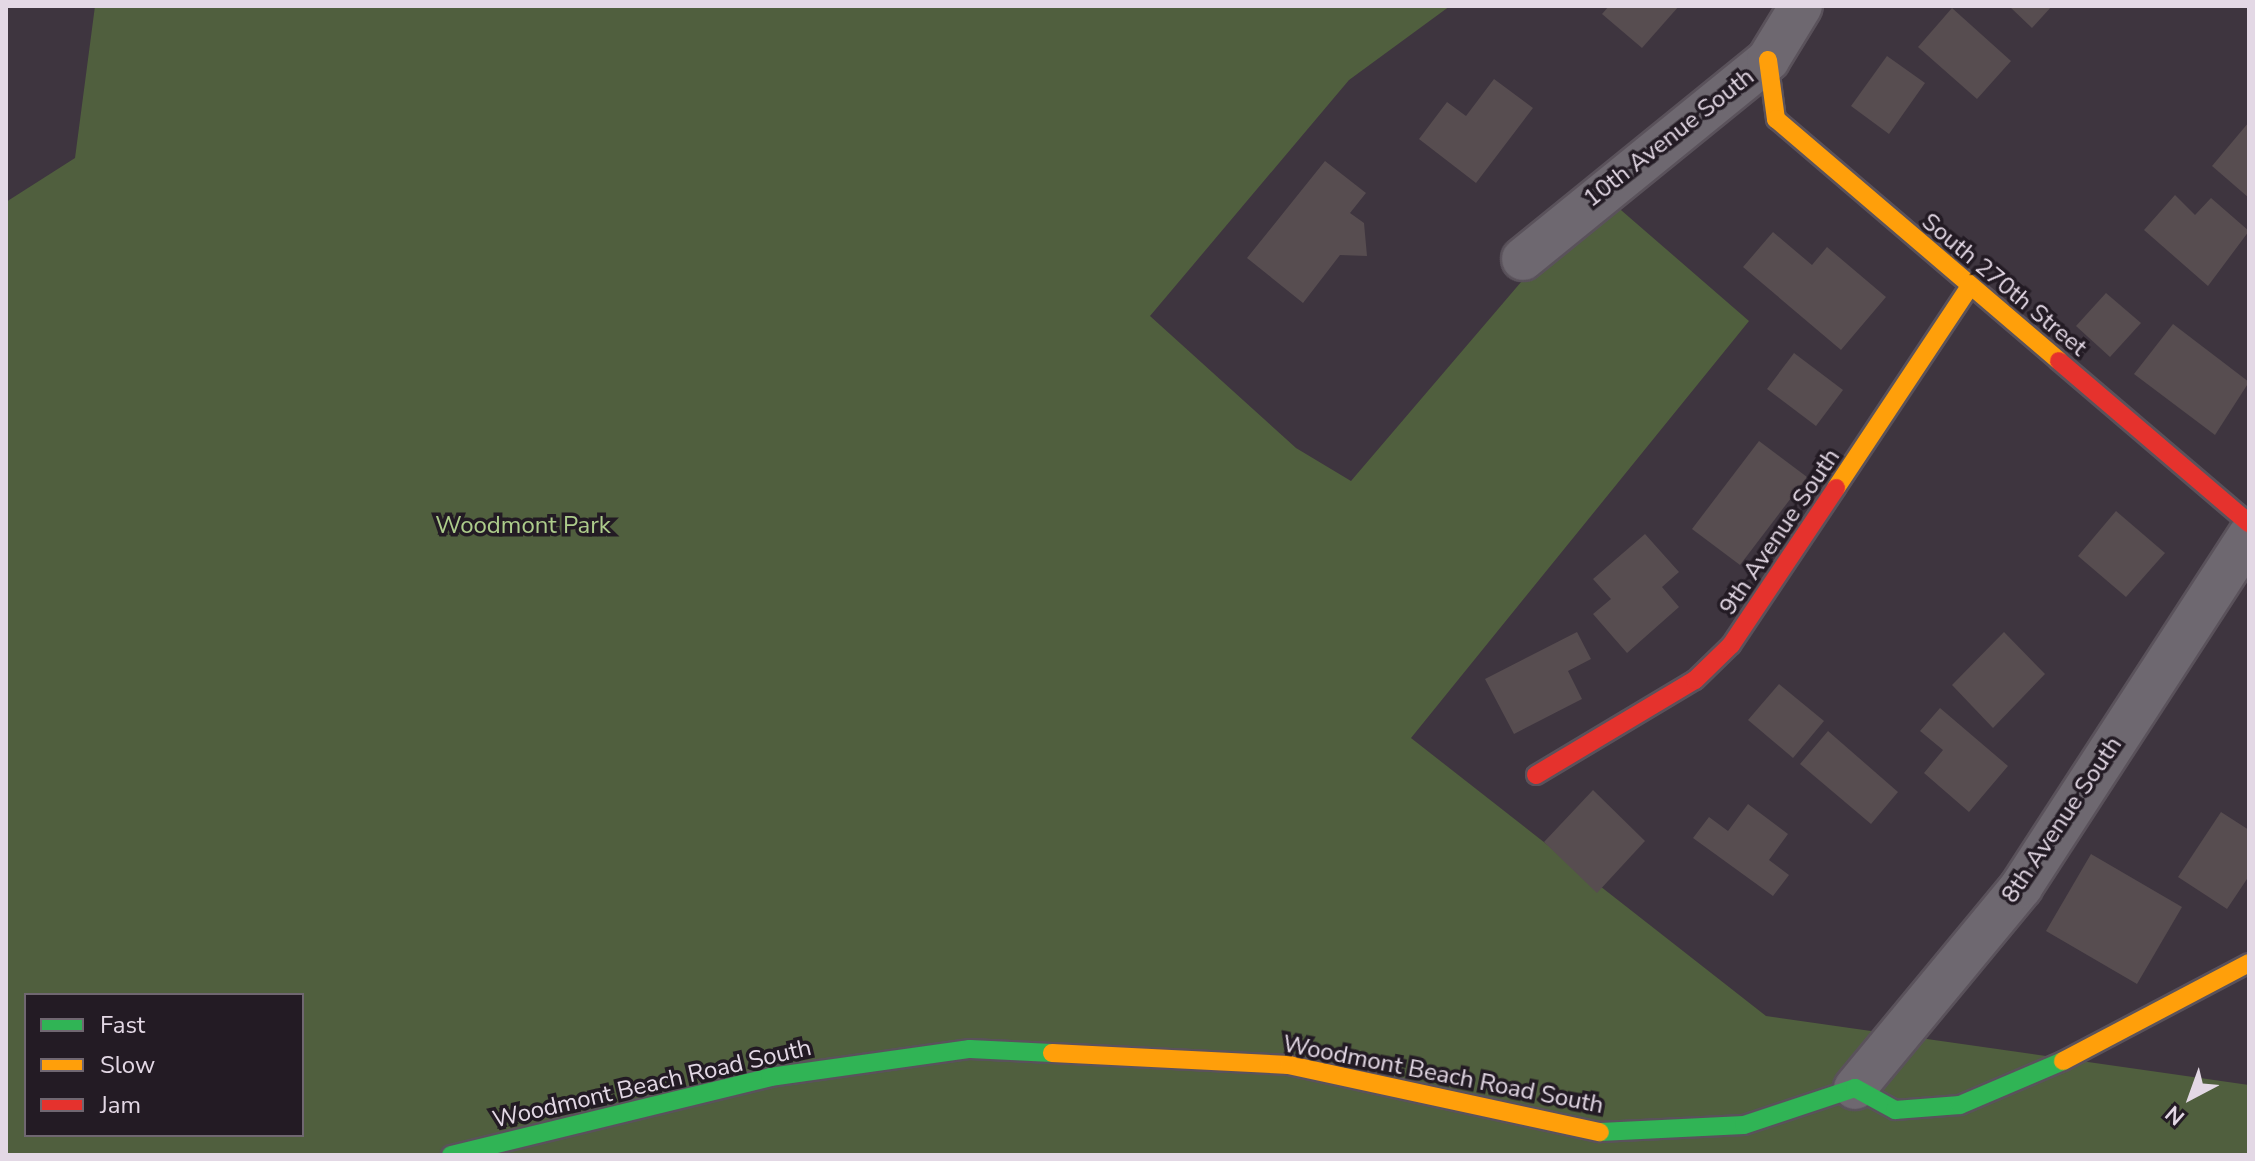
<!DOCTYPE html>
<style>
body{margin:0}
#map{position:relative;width:2255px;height:1161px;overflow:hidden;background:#3e353f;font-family:"Nunito Sans",sans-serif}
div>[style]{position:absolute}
.forest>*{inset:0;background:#505f3e}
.building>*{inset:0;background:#574d50}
.roads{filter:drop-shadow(2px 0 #5a525b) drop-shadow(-2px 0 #5a525b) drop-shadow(0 2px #5a525b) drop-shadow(0 -2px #5a525b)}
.street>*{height:42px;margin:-21px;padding:0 21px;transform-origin:21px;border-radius:21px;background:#6e6870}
.fast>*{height:18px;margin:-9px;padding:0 9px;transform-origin:9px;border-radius:9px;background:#30b455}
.slow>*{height:18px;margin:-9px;padding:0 9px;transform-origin:9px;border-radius:9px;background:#ff9f0a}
.jam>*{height:18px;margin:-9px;padding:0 9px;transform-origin:9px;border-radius:9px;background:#e5322d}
span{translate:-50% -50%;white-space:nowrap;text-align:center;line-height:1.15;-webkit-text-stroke:7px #231b24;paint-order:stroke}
.street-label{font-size:24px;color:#e3d8e5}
.park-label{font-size:24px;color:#adcc8b}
.frame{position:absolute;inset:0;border:8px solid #e3d8e5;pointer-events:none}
.legend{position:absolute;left:24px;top:993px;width:280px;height:144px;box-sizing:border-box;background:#231b24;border:2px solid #706771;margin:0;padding:10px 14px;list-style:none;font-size:24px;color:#e3d8e5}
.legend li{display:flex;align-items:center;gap:16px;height:40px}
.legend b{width:40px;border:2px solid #706771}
.north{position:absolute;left:2151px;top:1057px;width:80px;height:80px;-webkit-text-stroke:6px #231b24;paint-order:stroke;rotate:221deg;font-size:22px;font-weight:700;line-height:32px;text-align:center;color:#e3d8e5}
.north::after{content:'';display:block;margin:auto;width:28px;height:36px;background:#e3d8e5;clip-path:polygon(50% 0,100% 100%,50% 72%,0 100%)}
</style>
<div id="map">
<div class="forest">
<i style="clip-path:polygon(evenodd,95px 6px,1450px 6px,1349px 80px,1150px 316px,1296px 448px,1351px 481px,1599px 191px,1749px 321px,1411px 738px,1766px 1016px,2249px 1085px,2249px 1155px,6px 1155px,6px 202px,75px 158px,95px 6px,26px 995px,302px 995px,302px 1135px,26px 1135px,26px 995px)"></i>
</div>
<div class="building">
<i style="clip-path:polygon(1609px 6px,1679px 6px,1642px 48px,1602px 14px)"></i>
<i style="clip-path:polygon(2009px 6px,2052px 6px,2032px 28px)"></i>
<i style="clip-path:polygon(1952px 8px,2011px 61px,1977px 99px,1918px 47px)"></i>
<i style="clip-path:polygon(1887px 56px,1925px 83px,1889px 134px,1851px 106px)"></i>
<i style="clip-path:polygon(1494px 79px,1533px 108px,1476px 183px,1419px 139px,1447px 102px,1466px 116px)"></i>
<i style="clip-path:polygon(2249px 122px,2249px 198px,2212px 166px)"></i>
<i style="clip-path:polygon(1325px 161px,1366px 193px,1350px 213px,1364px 223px,1367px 256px,1340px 255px,1303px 303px,1247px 258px)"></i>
<i style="clip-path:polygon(2175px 195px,2195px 215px,2211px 198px,2249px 231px,2208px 286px,2144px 230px)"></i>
<i style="clip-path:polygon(1773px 232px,1812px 265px,1827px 247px,1886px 297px,1841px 350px,1743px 267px)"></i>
<i style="clip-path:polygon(2106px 293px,2141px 323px,2110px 357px,2076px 326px)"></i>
<i style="clip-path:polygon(2173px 324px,2249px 382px,2215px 435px,2134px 374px)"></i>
<i style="clip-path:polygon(1794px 353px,1843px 390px,1816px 426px,1767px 389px)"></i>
<i style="clip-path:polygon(1759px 441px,1807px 477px,1740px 565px,1692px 529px)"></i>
<i style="clip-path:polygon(2116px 511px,2165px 553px,2126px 597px,2078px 556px)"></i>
<i style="clip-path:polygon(1645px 534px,1679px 572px,1662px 587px,1679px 607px,1627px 653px,1593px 614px,1611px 599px,1593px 579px)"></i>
<i style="clip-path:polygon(1577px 632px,1591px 659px,1568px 671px,1582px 699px,1514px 734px,1485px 679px)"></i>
<i style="clip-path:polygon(2004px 632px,2045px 674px,1993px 728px,1952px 685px)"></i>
<i style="clip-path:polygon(1779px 684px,1824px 721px,1793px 758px,1748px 720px)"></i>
<i style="clip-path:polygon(1940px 708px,2008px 766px,1969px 812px,1924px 773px,1943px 750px,1920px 731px)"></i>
<i style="clip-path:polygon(1828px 731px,1898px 792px,1871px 824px,1800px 764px)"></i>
<i style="clip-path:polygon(1593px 790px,1645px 841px,1597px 893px,1544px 842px)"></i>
<i style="clip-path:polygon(1748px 804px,1788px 834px,1769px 860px,1789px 875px,1773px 896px,1693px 838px,1709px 817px,1728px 831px)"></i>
<i style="clip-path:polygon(2221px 812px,2249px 830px,2249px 876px,2227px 909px,2178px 877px)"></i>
<i style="clip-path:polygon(2091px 854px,2182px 907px,2137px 984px,2046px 931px)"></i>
</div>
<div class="roads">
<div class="street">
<i style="left:1523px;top:259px;width:316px;rotate:-39.1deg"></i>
<i style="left:1768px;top:60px;width:63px;rotate:-58.6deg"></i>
<i style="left:1855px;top:1088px;width:261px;rotate:-50.4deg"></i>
<i style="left:2021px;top:887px;width:419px;rotate:-57deg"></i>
</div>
<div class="fast">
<i style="left:1600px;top:1132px;width:144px;rotate:-2.8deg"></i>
<i style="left:1744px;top:1125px;width:117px;rotate:-18.4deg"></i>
<i style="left:1855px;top:1088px;width:46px;rotate:28.8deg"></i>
<i style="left:1895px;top:1110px;width:65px;rotate:-4.4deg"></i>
<i style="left:1960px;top:1105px;width:112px;rotate:-23.1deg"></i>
<i style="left:451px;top:1155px;width:328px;rotate:-13.7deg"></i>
<i style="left:770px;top:1077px;width:202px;rotate:-8deg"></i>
<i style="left:970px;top:1049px;width:82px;rotate:2.8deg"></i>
</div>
<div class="slow">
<i style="left:1768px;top:60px;width:60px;rotate:82.3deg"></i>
<i style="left:1776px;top:119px;width:372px;rotate:40.5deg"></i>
<i style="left:1836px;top:488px;width:240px;rotate:-56.4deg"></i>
<i style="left:1052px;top:1053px;width:237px;rotate:2.9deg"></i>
<i style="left:1289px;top:1065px;width:318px;rotate:12.2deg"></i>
<i style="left:2063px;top:1061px;width:210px;rotate:-27.8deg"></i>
</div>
<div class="jam">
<i style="left:2059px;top:361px;width:250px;rotate:40.5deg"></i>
<i style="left:1536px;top:775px;width:185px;rotate:-30.9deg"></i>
<i style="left:1695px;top:680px;width:50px;rotate:-44.2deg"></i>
<i style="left:1731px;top:645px;width:189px;rotate:-56.2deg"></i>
</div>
</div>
<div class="street-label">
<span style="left:1669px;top:138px;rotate:-38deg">10th Avenue South</span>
<span style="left:2004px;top:285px;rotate:40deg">South 270th Street</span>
<span style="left:1780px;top:532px;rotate:-56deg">9th Avenue South</span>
<span style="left:2062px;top:820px;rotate:-56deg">8th Avenue South</span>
<span style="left:1443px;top:1075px;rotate:11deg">Woodmont Beach Road South</span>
<span style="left:652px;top:1084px;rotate:-13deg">Woodmont Beach Road South</span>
</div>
<div class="park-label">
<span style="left:523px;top:526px">Woodmont Park</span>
</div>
<div class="frame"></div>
<ul class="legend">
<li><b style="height:10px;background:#30b455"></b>Fast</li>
<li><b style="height:10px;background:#ff9f0a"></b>Slow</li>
<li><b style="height:10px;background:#e5322d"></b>Jam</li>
</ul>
<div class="north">N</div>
</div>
